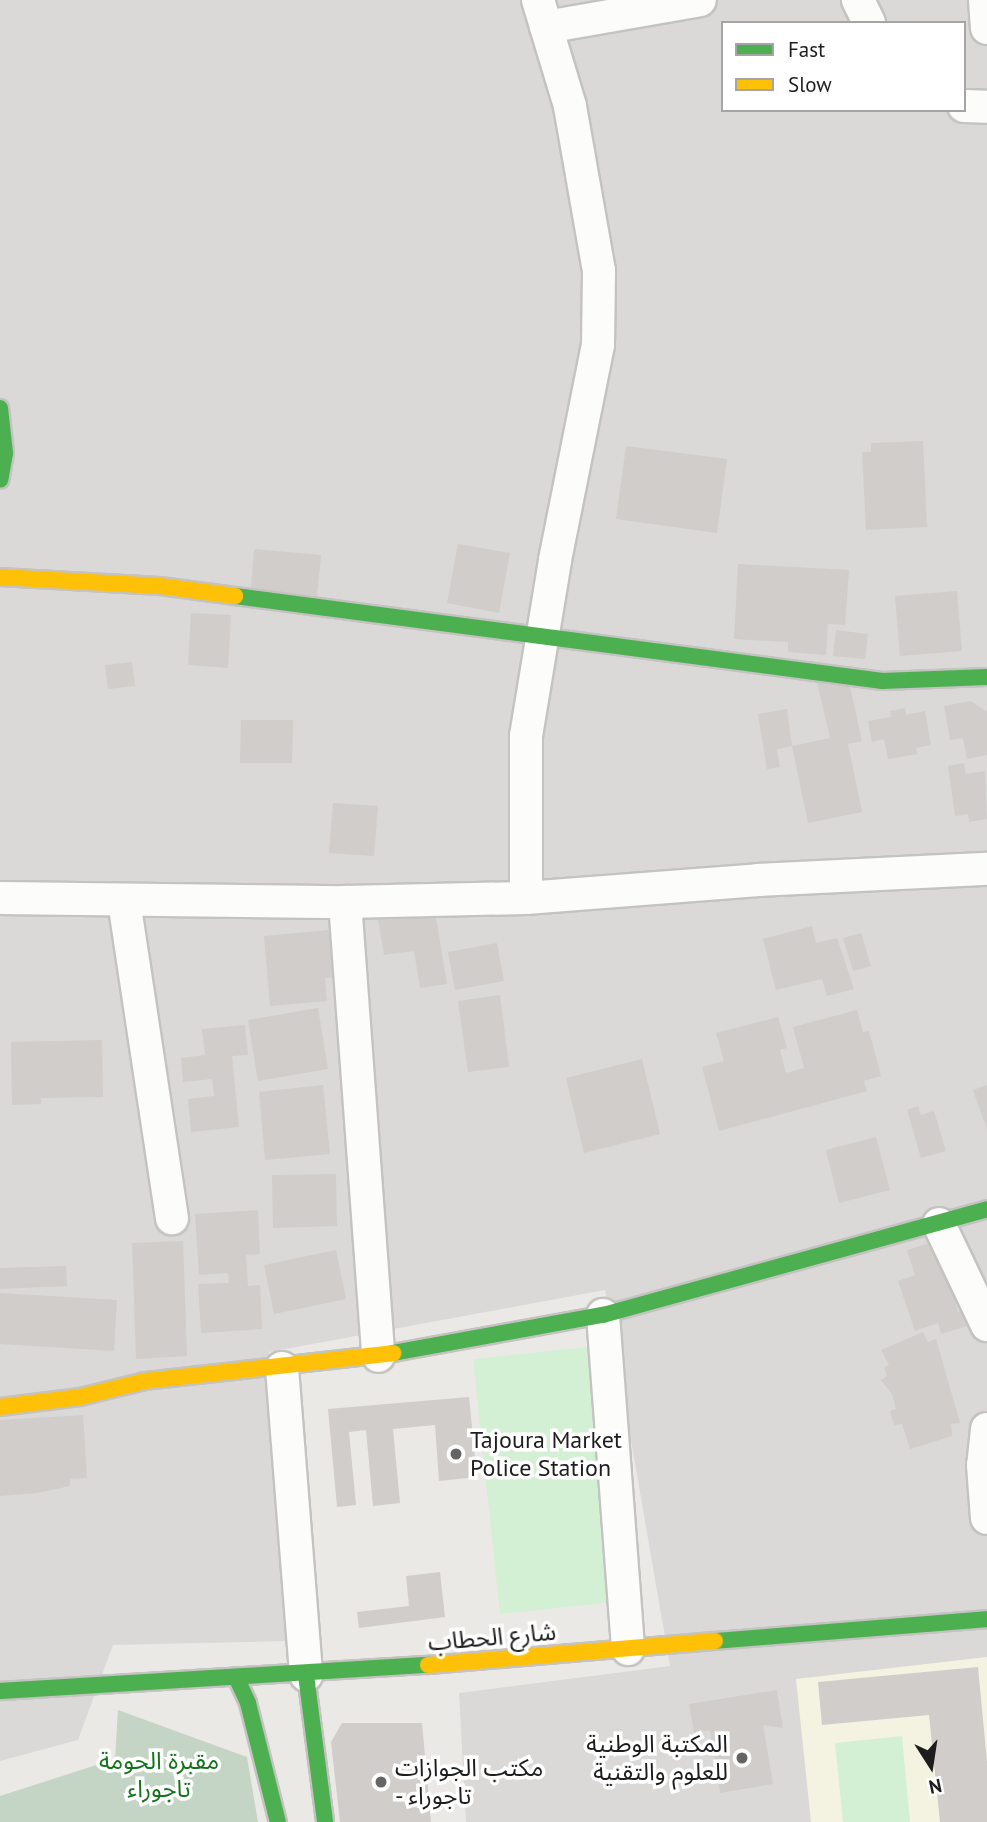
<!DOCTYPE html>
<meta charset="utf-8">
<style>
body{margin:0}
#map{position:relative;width:987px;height:1822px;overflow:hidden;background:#ebe9e5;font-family:"PT Sans","Noto Sans Arabic",sans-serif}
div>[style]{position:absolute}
.residential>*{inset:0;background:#dad9d7}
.education>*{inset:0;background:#f4f3e1}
.cemetery>*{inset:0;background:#c5d5c5}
.park>*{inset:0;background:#d4f0d4}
.building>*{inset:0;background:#d0cdca}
.roads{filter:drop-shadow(2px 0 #c4c3c1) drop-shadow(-2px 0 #c4c3c1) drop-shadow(0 2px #c4c3c1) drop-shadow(0 -2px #c4c3c1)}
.street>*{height:32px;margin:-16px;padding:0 16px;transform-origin:16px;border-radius:16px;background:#fcfcfb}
.fast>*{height:16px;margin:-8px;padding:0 8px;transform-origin:8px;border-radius:8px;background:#4caf50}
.slow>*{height:16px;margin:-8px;padding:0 8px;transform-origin:8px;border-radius:8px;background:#ffc107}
.dots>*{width:19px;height:19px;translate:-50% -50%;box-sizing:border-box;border:4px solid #fff;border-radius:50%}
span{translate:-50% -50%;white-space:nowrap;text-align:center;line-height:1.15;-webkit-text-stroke:7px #fff;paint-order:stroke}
.poi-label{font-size:24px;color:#1d1d1d}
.left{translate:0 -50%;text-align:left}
.right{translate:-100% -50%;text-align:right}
.street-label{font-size:24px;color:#1d1d1d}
.park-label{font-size:24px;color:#13731a}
.legend{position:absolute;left:721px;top:21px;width:245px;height:91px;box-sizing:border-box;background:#fff;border:2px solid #a5a5a5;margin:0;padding:9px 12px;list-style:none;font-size:21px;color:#1d1d1d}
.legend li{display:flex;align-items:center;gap:14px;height:35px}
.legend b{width:35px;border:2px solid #a5a5a5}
.north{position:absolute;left:896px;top:1731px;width:70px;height:70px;-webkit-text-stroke:5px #fff;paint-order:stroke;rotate:168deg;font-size:19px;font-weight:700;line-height:28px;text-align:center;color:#1d1d1d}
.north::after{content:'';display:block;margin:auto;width:24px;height:32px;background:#1d1d1d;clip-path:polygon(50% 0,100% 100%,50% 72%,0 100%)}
</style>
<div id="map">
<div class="residential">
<i style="clip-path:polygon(evenodd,0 0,987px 0,987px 1822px,466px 1822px,459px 1693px,670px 1666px,605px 1290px,269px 1352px,292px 1641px,113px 1645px,78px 1740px,0 1761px,0 0,723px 23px,964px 23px,964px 110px,723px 110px,723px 23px)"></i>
</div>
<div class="education">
<i style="clip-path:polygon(987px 1657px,987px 1822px,811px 1822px,796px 1679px)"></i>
</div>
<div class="cemetery">
<i style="clip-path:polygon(118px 1710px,247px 1757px,258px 1822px,0 1822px,0 1796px,115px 1759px)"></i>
</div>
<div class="park">
<i style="clip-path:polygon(588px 1347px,615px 1602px,500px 1614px,473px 1359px)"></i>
<i style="clip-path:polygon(902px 1736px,910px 1822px,843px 1822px,835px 1743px)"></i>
</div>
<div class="building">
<i style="clip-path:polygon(923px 441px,927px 527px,866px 530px,862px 452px,871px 452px,871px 443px)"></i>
<i style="clip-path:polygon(626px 446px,727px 459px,717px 533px,616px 519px)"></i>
<i style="clip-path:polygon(458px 544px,510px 553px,499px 613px,447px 603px)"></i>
<i style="clip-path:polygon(254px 549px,321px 555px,317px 596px,251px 589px)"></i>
<i style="clip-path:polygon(738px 564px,849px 570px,845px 625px,828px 624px,826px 655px,788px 652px,788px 642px,734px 639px)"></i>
<i style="clip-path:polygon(957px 591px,962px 651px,900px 656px,895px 596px)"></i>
<i style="clip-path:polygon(191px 613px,231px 615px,228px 668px,188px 665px)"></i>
<i style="clip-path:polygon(836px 630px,868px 634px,865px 659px,833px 656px)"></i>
<i style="clip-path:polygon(132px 662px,135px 686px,108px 689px,105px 665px)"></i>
<i style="clip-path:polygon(817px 682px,850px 686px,862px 741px,848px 744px,862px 812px,808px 823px,792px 746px,830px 738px)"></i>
<i style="clip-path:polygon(971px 701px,987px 712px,987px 755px,967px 759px,963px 738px,950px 740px,944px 706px)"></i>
<i style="clip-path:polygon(905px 708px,906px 715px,925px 711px,931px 745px,916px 748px,917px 754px,888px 759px,884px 739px,872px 742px,868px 721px,891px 717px,890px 711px)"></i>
<i style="clip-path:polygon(787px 709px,792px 746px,777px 749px,780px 767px,767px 769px,758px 714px)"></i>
<i style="clip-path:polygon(241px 720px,293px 720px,292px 763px,240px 763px)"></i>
<i style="clip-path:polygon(964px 763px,966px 774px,985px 771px,987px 819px,969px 822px,968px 814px,955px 816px,948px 766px)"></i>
<i style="clip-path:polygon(333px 803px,378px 806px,374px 856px,329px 853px)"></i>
<i style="clip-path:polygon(435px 911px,447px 984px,420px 988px,414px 951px,384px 955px,378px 920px)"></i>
<i style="clip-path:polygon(812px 926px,816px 943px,837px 938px,854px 989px,827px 996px,822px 979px,776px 990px,763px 939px)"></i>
<i style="clip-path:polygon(339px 929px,343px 977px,325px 978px,327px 1001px,270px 1006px,264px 936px)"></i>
<i style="clip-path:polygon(861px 933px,871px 966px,853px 971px,843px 938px)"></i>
<i style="clip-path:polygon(497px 943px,504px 981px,455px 990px,448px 952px)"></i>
<i style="clip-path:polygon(500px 995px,509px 1067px,468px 1072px,458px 1001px)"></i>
<i style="clip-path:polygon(318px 1008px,328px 1069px,258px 1081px,248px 1020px)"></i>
<i style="clip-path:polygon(857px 1010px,863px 1032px,869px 1031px,881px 1076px,864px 1081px,867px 1091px,719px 1131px,702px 1067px,724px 1061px,716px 1033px,778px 1017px,787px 1048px,780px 1050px,786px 1073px,804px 1068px,793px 1027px)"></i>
<i style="clip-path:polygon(245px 1025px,248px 1055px,232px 1056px,239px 1127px,191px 1132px,188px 1099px,214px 1096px,212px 1079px,183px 1082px,181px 1058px,205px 1055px,202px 1029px)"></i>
<i style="clip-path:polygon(102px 1040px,103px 1097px,41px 1098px,41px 1104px,12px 1105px,11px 1042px)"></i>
<i style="clip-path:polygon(642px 1059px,660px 1134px,584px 1153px,566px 1078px)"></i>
<i style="clip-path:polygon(323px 1085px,330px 1154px,265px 1160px,259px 1092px)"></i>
<i style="clip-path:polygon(987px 1085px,987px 1129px,973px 1090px)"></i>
<i style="clip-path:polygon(918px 1106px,921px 1115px,934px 1111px,946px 1151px,921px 1158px,907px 1110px)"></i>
<i style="clip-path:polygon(876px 1137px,890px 1190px,839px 1203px,826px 1150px)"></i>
<i style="clip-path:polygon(336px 1174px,337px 1226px,273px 1228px,272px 1175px)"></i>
<i style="clip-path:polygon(258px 1210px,260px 1254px,246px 1255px,248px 1286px,260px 1285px,262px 1329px,201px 1333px,198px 1284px,229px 1283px,228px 1273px,199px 1275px,195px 1214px)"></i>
<i style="clip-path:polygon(939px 1240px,958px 1312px,966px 1310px,970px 1325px,941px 1334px,938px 1323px,915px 1331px,898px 1281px,915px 1275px,907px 1250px)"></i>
<i style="clip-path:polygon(183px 1241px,187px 1356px,136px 1359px,132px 1243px)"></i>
<i style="clip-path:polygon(336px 1250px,346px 1299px,274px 1314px,264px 1265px)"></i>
<i style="clip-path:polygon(66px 1266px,67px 1286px,0 1289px,0 1268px)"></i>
<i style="clip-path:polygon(0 1293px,117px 1300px,114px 1351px,0 1344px)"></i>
<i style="clip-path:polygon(923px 1332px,928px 1342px,936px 1339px,960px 1423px,951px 1424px,952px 1436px,910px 1449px,902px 1424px,894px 1425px,890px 1411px,896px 1409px,892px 1394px,881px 1380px,887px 1376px,884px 1368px,889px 1365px,881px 1350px)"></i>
<i style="clip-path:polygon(469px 1397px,477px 1477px,439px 1481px,435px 1425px,393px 1429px,400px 1503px,373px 1506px,366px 1430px,349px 1432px,356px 1505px,337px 1507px,328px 1409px)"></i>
<i style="clip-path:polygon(83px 1415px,87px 1478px,70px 1479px,70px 1486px,37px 1493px,0 1496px,0 1420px)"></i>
<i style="clip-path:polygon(440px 1572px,445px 1617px,359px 1628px,357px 1612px,409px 1606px,406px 1576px)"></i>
<i style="clip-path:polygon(978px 1667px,987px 1762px,987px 1822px,940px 1822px,929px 1715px,822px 1725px,818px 1682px)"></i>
<i style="clip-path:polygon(777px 1690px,783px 1728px,763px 1725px,773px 1784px,720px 1793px,710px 1730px,694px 1733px,689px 1704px)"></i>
<i style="clip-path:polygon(342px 1723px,422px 1723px,431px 1822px,340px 1822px,331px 1742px)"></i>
</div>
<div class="roads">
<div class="street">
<i style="left:858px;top:0;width:25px;rotate:64deg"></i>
<i style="left:985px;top:0;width:28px;rotate:86deg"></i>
<i style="left:546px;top:27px;width:156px;rotate:-9.9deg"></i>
<i style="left:964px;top:106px;width:23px;rotate:2deg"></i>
<i style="left:0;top:898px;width:345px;rotate:0.7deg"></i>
<i style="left:345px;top:902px;width:181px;rotate:-1.3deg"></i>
<i style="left:526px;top:898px;width:233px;rotate:-4.4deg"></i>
<i style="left:758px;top:880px;width:229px;rotate:-2.8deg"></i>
<i style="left:526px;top:898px;width:162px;rotate:-90deg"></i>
<i style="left:526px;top:736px;width:178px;rotate:-80.6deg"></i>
<i style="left:555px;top:560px;width:219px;rotate:-78.7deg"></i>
<i style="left:598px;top:345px;width:74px;rotate:-89.2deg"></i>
<i style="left:599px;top:271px;width:168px;rotate:-100deg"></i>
<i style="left:570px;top:106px;width:111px;rotate:-106.8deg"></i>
<i style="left:124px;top:901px;width:321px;rotate:81.4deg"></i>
<i style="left:345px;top:902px;width:455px;rotate:85.8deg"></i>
<i style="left:939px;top:1224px;width:112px;rotate:64.6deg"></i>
<i style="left:603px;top:1315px;width:335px;rotate:85.7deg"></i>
<i style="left:282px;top:1368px;width:308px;rotate:85.5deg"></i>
<i style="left:987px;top:1429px;width:36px;rotate:96deg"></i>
<i style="left:983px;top:1465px;width:53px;rotate:85.7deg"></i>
</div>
<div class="fast">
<i style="left:0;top:408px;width:45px;rotate:83.7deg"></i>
<i style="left:5px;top:453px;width:27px;rotate:100deg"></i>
<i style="left:235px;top:596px;width:653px;rotate:7.48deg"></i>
<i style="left:882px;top:681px;width:105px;rotate:-2.2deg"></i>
<i style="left:393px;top:1353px;width:213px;rotate:-10.3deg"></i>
<i style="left:603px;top:1315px;width:398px;rotate:-15.4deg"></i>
<i style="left:715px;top:1641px;width:273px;rotate:-4.6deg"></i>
<i style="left:306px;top:1675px;width:148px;rotate:82.6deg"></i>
<i style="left:237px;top:1679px;width:26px;rotate:65deg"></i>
<i style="left:248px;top:1703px;width:123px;rotate:75.9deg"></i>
<i style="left:0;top:1691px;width:429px;rotate:-3.5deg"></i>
</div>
<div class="slow">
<i style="left:0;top:577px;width:160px;rotate:3.2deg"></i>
<i style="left:160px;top:586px;width:76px;rotate:7.6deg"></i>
<i style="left:0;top:1407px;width:81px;rotate:-7.1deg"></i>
<i style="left:80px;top:1397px;width:67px;rotate:-13.8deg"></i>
<i style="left:145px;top:1381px;width:250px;rotate:-6.4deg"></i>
<i style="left:428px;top:1665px;width:288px;rotate:-4.8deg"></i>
</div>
</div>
<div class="dots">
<i style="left:456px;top:1454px;background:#656463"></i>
<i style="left:742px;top:1758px;background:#656463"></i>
<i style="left:381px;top:1782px;background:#656463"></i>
</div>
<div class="poi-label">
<span class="left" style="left:470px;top:1454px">Tajoura Market<br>Police Station</span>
<span class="right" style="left:728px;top:1758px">المكتبة الوطنية<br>للعلوم والتقنية</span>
<span class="left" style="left:395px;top:1782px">مكتب الجوازات<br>- تاجوراء</span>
</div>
<div class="street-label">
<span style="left:492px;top:1637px;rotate:-5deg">شارع الحطاب</span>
</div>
<div class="park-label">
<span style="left:159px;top:1775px">مقبرة الحومة<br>تاجوراء</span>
</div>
<ul class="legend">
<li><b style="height:9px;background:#4caf50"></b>Fast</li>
<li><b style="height:9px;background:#ffc107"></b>Slow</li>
</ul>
<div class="north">N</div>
</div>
